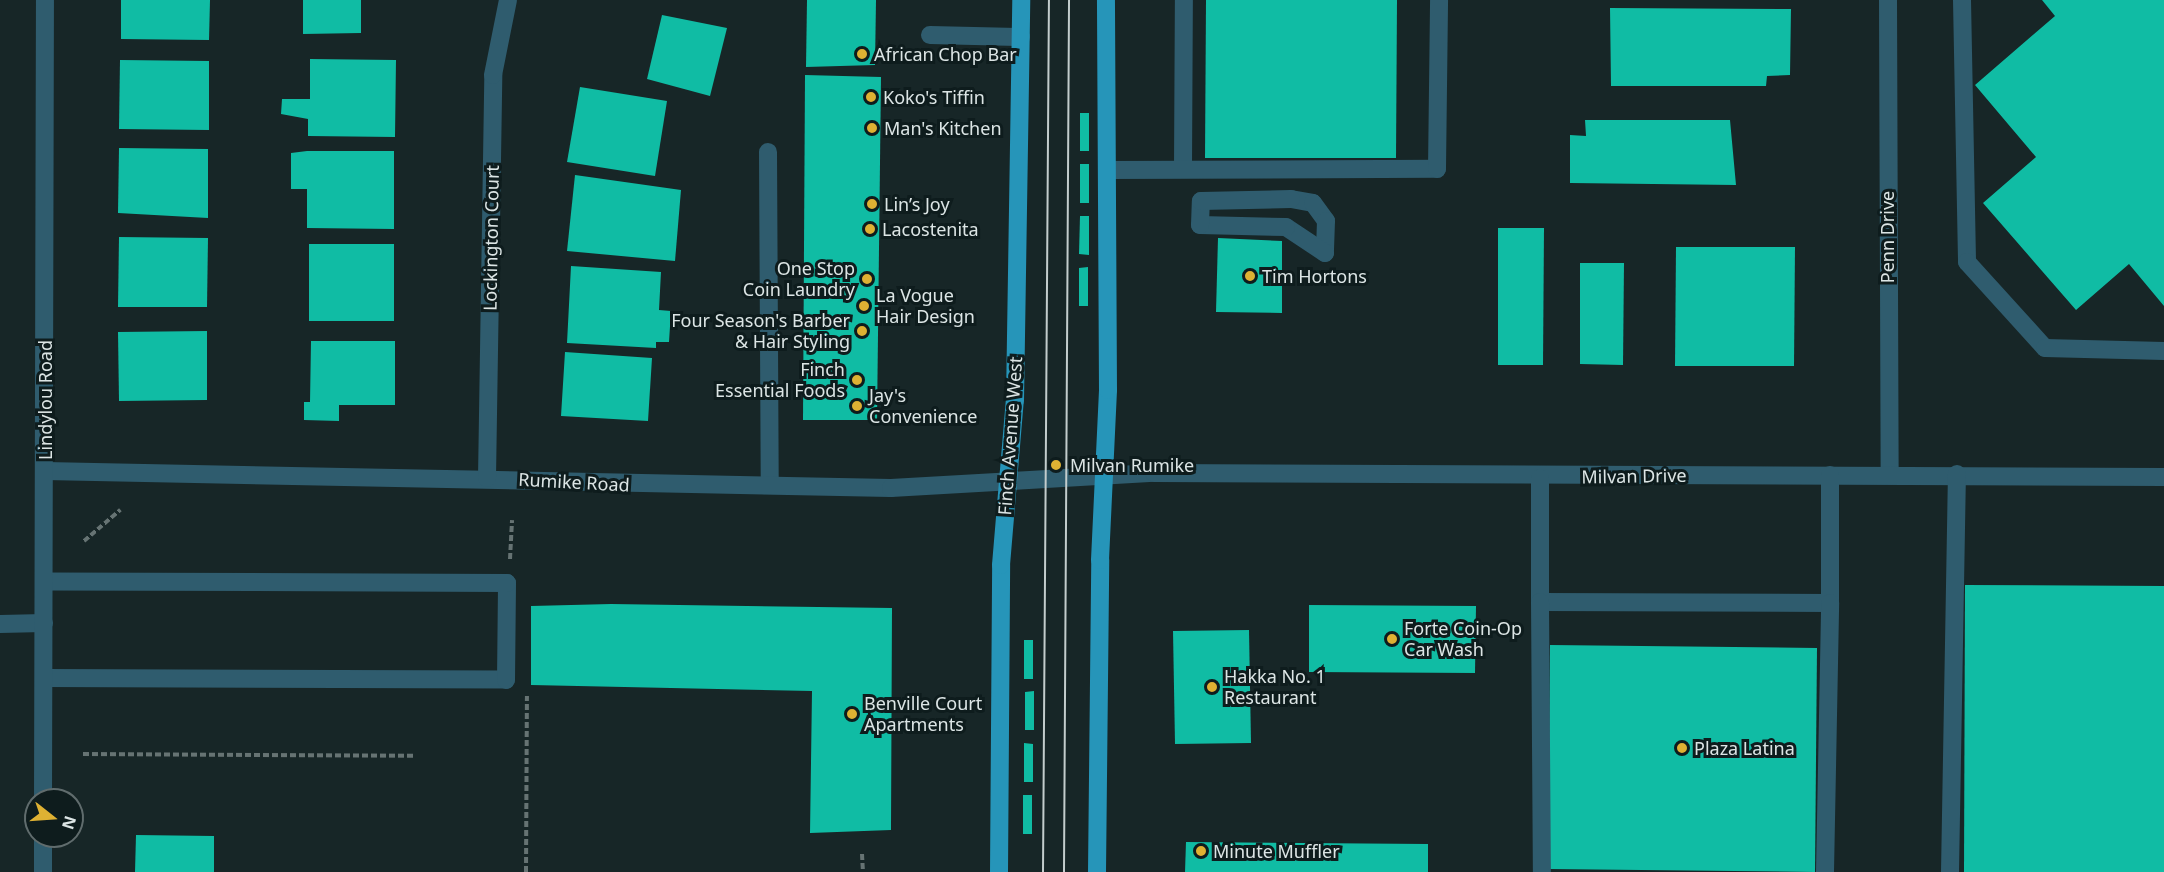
<!DOCTYPE html>
<meta charset="utf-8">
<style>
body{margin:0}
#map{position:relative;width:2164px;height:872px;overflow:hidden;background:#172627;font-family:"Noto Sans",sans-serif}
div>[style]{position:absolute}
.building>*{inset:0;background:#10bca4}
.path>*{height:4px;margin-top:-2px;transform-origin:0;background:repeating-linear-gradient(90deg,#667373 0 6px,transparent 0 9px)}
.minor>*{height:18px;margin:-9px;padding:0 9px;transform-origin:9px;border-radius:9px;background:#2f5c6e}
.major>*{height:18px;margin:-9px;padding:0 9px;transform-origin:9px;border-radius:9px;background:#2695b9}
.tram>*{height:1.5px;margin:-0.75px;padding:0 0.75px;transform-origin:0.75px;border-radius:0.75px;background:#c3cdcd}
.dots>*{width:16px;height:16px;translate:-50% -50%;box-sizing:border-box;border:3px solid #0e1c1d;border-radius:50%}
span{translate:-50% -50%;white-space:nowrap;text-align:center;line-height:1.15;-webkit-text-stroke:6px #0e1c1d;paint-order:stroke}
.poi-label{font-size:18px;color:#dce5e5}
.left{translate:0 -50%;text-align:left}
.right{translate:-100% -50%;text-align:right}
.street-label{font-size:18px;color:#dce5e5}
.north{position:absolute;left:24px;top:788px;width:60px;height:60px;box-sizing:border-box;background:#0e1c1d;border:2px solid #606c6d;border-radius:50%;rotate:107deg;font-size:16px;font-weight:700;line-height:24px;text-align:center;color:#dce5e5}
.north::after{content:'';display:block;margin:auto;width:21px;height:27px;background:#deb133;clip-path:polygon(50% 0,100% 100%,50% 72%,0 100%)}
</style>
<div id="map">
<div class="building">
<i style="clip-path:polygon(121px 0,210px 0,209px 40px,121px 39px)"></i>
<i style="clip-path:polygon(303px 0,361px 0,361px 33px,303px 34px)"></i>
<i style="clip-path:polygon(807px 0,876px 0,875px 65px,806px 67px)"></i>
<i style="clip-path:polygon(1206px 0,1397px 0,1396px 158px,1205px 158px)"></i>
<i style="clip-path:polygon(2042px 0,2164px 0,2164px 306px,2129px 264px,2076px 310px,1983px 203px,2036px 157px,1975px 85px,2055px 16px)"></i>
<i style="clip-path:polygon(1610px 8px,1791px 9px,1790px 75px,1767px 76px,1766px 86px,1611px 86px)"></i>
<i style="clip-path:polygon(662px 15px,727px 28px,710px 96px,647px 79px)"></i>
<i style="clip-path:polygon(310px 59px,396px 60px,395px 137px,308px 136px,308px 119px,281px 114px,282px 99px,310px 99px)"></i>
<i style="clip-path:polygon(120px 60px,209px 61px,209px 130px,119px 129px)"></i>
<i style="clip-path:polygon(805px 75px,881px 77px,877px 420px,803px 420px)"></i>
<i style="clip-path:polygon(580px 87px,667px 101px,655px 176px,567px 162px)"></i>
<i style="clip-path:polygon(1080px 113px,1089px 113px,1089px 151px,1080px 151px)"></i>
<i style="clip-path:polygon(1585px 120px,1730px 120px,1736px 185px,1570px 183px,1570px 135px,1586px 136px)"></i>
<i style="clip-path:polygon(119px 148px,208px 149px,208px 218px,118px 213px)"></i>
<i style="clip-path:polygon(307px 151px,394px 151px,394px 229px,307px 228px,307px 189px,291px 189px,291px 153px)"></i>
<i style="clip-path:polygon(1080px 164px,1089px 164px,1089px 203px,1080px 203px)"></i>
<i style="clip-path:polygon(575px 175px,681px 190px,675px 261px,567px 251px)"></i>
<i style="clip-path:polygon(1080px 216px,1089px 216px,1089px 255px,1079px 254px)"></i>
<i style="clip-path:polygon(1498px 228px,1544px 228px,1543px 365px,1498px 365px)"></i>
<i style="clip-path:polygon(119px 237px,208px 238px,207px 307px,118px 307px)"></i>
<i style="clip-path:polygon(1218px 238px,1282px 241px,1282px 313px,1216px 312px)"></i>
<i style="clip-path:polygon(309px 244px,394px 244px,394px 321px,309px 321px)"></i>
<i style="clip-path:polygon(1676px 247px,1795px 247px,1794px 366px,1675px 366px)"></i>
<i style="clip-path:polygon(1580px 263px,1624px 263px,1623px 365px,1580px 364px)"></i>
<i style="clip-path:polygon(571px 266px,661px 272px,659px 310px,671px 311px,669px 342px,656px 342px,656px 348px,567px 343px)"></i>
<i style="clip-path:polygon(1088px 267px,1088px 306px,1079px 306px,1079px 268px)"></i>
<i style="clip-path:polygon(207px 331px,207px 400px,119px 401px,118px 332px)"></i>
<i style="clip-path:polygon(311px 341px,395px 341px,395px 405px,339px 405px,339px 421px,304px 420px,304px 402px,310px 402px)"></i>
<i style="clip-path:polygon(565px 352px,652px 358px,648px 421px,561px 416px)"></i>
<i style="clip-path:polygon(1965px 585px,2164px 586px,2164px 872px,1964px 872px)"></i>
<i style="clip-path:polygon(611px 604px,892px 608px,891px 830px,810px 833px,812px 691px,531px 685px,531px 606px)"></i>
<i style="clip-path:polygon(1309px 605px,1476px 606px,1475px 673px,1309px 672px)"></i>
<i style="clip-path:polygon(1249px 630px,1251px 743px,1175px 744px,1173px 631px)"></i>
<i style="clip-path:polygon(1024px 640px,1033px 640px,1033px 679px,1024px 679px)"></i>
<i style="clip-path:polygon(1550px 645px,1817px 648px,1815px 872px,1548px 869px)"></i>
<i style="clip-path:polygon(1034px 691px,1034px 730px,1025px 730px,1025px 692px)"></i>
<i style="clip-path:polygon(1024px 743px,1033px 744px,1033px 782px,1024px 782px)"></i>
<i style="clip-path:polygon(1023px 795px,1032px 795px,1032px 834px,1023px 834px)"></i>
<i style="clip-path:polygon(136px 835px,214px 836px,214px 872px,135px 872px)"></i>
<i style="clip-path:polygon(1186px 842px,1428px 844px,1428px 872px,1185px 872px)"></i>
</div>
<div class="path">
<i style="left:84px;top:541px;width:48px;rotate:-40.7deg"></i>
<i style="left:510px;top:559px;width:39px;rotate:-87deg"></i>
<i style="left:83px;top:754px;width:332px;rotate:0.3deg"></i>
<i style="left:862px;top:854px;width:18px;rotate:87deg"></i>
<i style="left:526px;top:872px;width:176px;rotate:-89.7deg"></i>
</div>
<div class="minor">
<i style="left:1888px;top:0;width:473px;rotate:89.8deg"></i>
<i style="left:1962px;top:0;width:262px;rotate:88.9deg"></i>
<i style="left:1967px;top:262px;width:116px;rotate:47.8deg"></i>
<i style="left:2045px;top:348px;width:119px;rotate:1.4deg"></i>
<i style="left:930px;top:35px;width:91px;rotate:1.3deg"></i>
<i style="left:768px;top:152px;width:333px;rotate:89.7deg"></i>
<i style="left:1183px;top:168px;width:168px;rotate:-89.7deg"></i>
<i style="left:1107px;top:170px;width:330px;rotate:-0.2deg"></i>
<i style="left:1437px;top:169px;width:169px;rotate:-89.3deg"></i>
<i style="left:1291px;top:199px;width:22px;rotate:10deg"></i>
<i style="left:1313px;top:203px;width:22px;rotate:54deg"></i>
<i style="left:1326px;top:221px;width:32px;rotate:92deg"></i>
<i style="left:1325px;top:253px;width:47px;rotate:-146.3deg"></i>
<i style="left:1286px;top:227px;width:86px;rotate:-178.7deg"></i>
<i style="left:1200px;top:225px;width:24px;rotate:-88deg"></i>
<i style="left:1201px;top:201px;width:90px;rotate:-1.3deg"></i>
<i style="left:45px;top:471px;width:846px;rotate:1.15deg"></i>
<i style="left:891px;top:488px;width:263px;rotate:-3.3deg"></i>
<i style="left:1154px;top:473px;width:1010px;rotate:0.23deg"></i>
<i style="left:487px;top:478px;width:403px;rotate:-89.1deg"></i>
<i style="left:493px;top:75px;width:76px;rotate:-78.7deg"></i>
<i style="left:1540px;top:478px;width:124px;rotate:90deg"></i>
<i style="left:1540px;top:602px;width:290px;rotate:0.2deg"></i>
<i style="left:1830px;top:603px;width:128px;rotate:-90deg"></i>
<i style="left:1540px;top:602px;width:270px;rotate:89.6deg"></i>
<i style="left:0;top:624px;width:44px;rotate:-1.3deg"></i>
<i style="left:44px;top:678px;width:462px;rotate:0.2deg"></i>
<i style="left:506px;top:680px;width:97px;rotate:-89.4deg"></i>
<i style="left:507px;top:583px;width:463px;rotate:-179.8deg"></i>
<i style="left:43px;top:800px;width:800px;rotate:-89.86deg"></i>
<i style="left:43px;top:872px;width:36px;rotate:-90deg"></i>
<i style="left:1825px;top:872px;width:269px;rotate:-88.9deg"></i>
<i style="left:1950px;top:872px;width:398px;rotate:-89deg"></i>
</div>
<div class="major">
<i style="left:999px;top:872px;width:307px;rotate:-89.6deg"></i>
<i style="left:1001px;top:565px;width:166px;rotate:-85.2deg"></i>
<i style="left:1015px;top:400px;width:400px;rotate:-89.1deg"></i>
<i style="left:1097px;top:872px;width:312px;rotate:-89.4deg"></i>
<i style="left:1100px;top:560px;width:170px;rotate:-87.3deg"></i>
<i style="left:1108px;top:390px;width:390px;rotate:-90.3deg"></i>
</div>
<div class="tram">
<i style="left:1043px;top:872px;width:872px;rotate:-89.61deg"></i>
<i style="left:1064px;top:872px;width:872px;rotate:-89.67deg"></i>
</div>
<div class="dots">
<i style="left:862px;top:54px;background:#deb133"></i>
<i style="left:871px;top:97px;background:#deb133"></i>
<i style="left:872px;top:128px;background:#deb133"></i>
<i style="left:872px;top:204px;background:#deb133"></i>
<i style="left:870px;top:229px;background:#deb133"></i>
<i style="left:1250px;top:276px;background:#deb133"></i>
<i style="left:867px;top:279px;background:#deb133"></i>
<i style="left:864px;top:306px;background:#deb133"></i>
<i style="left:862px;top:331px;background:#deb133"></i>
<i style="left:857px;top:380px;background:#deb133"></i>
<i style="left:857px;top:406px;background:#deb133"></i>
<i style="left:1056px;top:465px;background:#deb133"></i>
<i style="left:1392px;top:639px;background:#deb133"></i>
<i style="left:1212px;top:687px;background:#deb133"></i>
<i style="left:852px;top:714px;background:#deb133"></i>
<i style="left:1682px;top:748px;background:#deb133"></i>
<i style="left:1201px;top:851px;background:#deb133"></i>
</div>
<div class="poi-label">
<span class="left" style="left:874px;top:54px">African Chop Bar</span>
<span class="left" style="left:883px;top:97px">Koko's Tiffin</span>
<span class="left" style="left:884px;top:128px">Man's Kitchen</span>
<span class="left" style="left:884px;top:204px">Lin’s Joy</span>
<span class="left" style="left:882px;top:229px">Lacostenita</span>
<span class="right" style="left:855px;top:279px">One Stop<br>Coin Laundry</span>
<span class="left" style="left:1262px;top:276px">Tim Hortons</span>
<span class="left" style="left:876px;top:306px">La Vogue<br>Hair Design</span>
<span class="right" style="left:850px;top:331px">Four Season's Barber<br>&amp; Hair Styling</span>
<span class="right" style="left:845px;top:380px">Finch<br>Essential Foods</span>
<span class="left" style="left:869px;top:406px">Jay's<br>Convenience</span>
<span class="left" style="left:1070px;top:465px">Milvan Rumike</span>
<span class="left" style="left:1404px;top:639px">Forte Coin-Op<br>Car Wash</span>
<span class="left" style="left:1224px;top:687px">Hakka No. 1<br>Restaurant</span>
<span class="left" style="left:864px;top:714px">Benville Court<br>Apartments</span>
<span class="left" style="left:1694px;top:748px">Plaza Latina</span>
<span class="left" style="left:1213px;top:851px">Minute Muffler</span>
</div>
<div class="street-label">
<span style="left:1887px;top:237px;rotate:-90deg">Penn Drive</span>
<span style="left:491px;top:238px;rotate:-89deg">Lockington Court</span>
<span style="left:45px;top:400px;rotate:-90deg">Lindylou Road</span>
<span style="left:1010px;top:436px;rotate:-86deg">Finch Avenue West</span>
<span style="left:1634px;top:476px;rotate:-1deg">Milvan Drive</span>
<span style="left:574px;top:482px;rotate:3deg">Rumike Road</span>
</div>
<div class="north">N</div>
</div>
